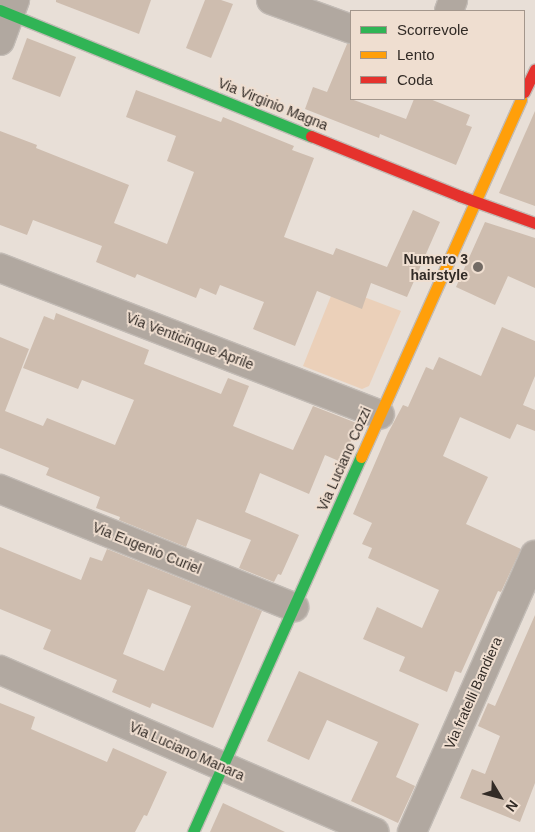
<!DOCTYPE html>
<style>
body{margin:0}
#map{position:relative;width:535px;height:832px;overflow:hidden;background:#e8dfd7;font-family:Arial,sans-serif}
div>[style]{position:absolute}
.green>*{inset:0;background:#ebd0b9}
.building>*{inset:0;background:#cebdaf}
.roads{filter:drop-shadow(1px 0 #c2bbb5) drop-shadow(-1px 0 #c2bbb5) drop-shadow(0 1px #c2bbb5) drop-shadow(0 -1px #c2bbb5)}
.street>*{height:28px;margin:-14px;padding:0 14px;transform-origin:14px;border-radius:14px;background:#b1a8a0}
.fast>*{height:11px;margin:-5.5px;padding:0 5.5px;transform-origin:5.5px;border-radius:5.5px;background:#30b455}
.slow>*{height:11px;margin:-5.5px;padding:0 5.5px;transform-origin:5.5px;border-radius:5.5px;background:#ff9f0a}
.jam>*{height:11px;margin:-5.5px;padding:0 5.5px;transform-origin:5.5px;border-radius:5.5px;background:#e5322d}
.dots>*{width:14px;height:14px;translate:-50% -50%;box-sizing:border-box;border:2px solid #efded0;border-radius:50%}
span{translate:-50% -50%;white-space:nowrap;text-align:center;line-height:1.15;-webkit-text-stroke:4px #efded0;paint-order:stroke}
.street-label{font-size:14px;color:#322b26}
.poi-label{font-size:14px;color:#322b26;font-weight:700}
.right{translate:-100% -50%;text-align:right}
.legend{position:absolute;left:350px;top:10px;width:175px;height:90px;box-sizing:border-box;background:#efded0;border:1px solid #a3968c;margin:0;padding:6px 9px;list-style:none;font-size:15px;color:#322b26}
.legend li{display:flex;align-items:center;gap:10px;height:25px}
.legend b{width:25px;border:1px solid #a3968c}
.north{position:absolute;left:475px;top:772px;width:50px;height:50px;-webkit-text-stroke:4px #efded0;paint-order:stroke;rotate:127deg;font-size:14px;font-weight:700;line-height:20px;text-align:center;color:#322b26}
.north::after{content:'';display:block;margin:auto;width:18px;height:22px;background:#322b26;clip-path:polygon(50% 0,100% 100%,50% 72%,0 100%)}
</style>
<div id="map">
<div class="green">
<i style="clip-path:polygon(335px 286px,401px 311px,369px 386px,362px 389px,303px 366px)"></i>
</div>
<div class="building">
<i style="clip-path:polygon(56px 0,151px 0,139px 34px,56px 2px)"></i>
<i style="clip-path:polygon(205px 0,221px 0,233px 4px,211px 58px,186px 48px)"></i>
<i style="clip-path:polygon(27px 38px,76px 57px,60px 97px,12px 79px)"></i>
<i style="clip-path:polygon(347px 44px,351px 44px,351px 99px,406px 119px,414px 99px,430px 99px,470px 115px,466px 125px,472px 127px,456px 165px,380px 134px,379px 138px,305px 109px,313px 87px,327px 92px)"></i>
<i style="clip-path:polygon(136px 90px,221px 122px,223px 117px,294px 146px,292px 150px,314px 158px,284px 237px,333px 255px,336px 248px,387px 267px,413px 210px,440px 222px,407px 297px,371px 283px,362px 309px,317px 291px,295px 346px,253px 329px,264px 302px,220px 285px,216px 295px,200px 288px,196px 298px,137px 274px,135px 278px,96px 262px,102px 246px,33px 220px,27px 235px,0 225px,0 131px,37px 145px,36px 148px,129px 185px,114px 223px,167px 244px,194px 172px,167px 161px,176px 136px,126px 117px)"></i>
<i style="clip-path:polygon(535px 111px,535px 206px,499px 193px)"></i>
<i style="clip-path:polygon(485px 222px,535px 238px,535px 288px,508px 276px,495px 305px,456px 287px)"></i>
<i style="clip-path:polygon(56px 313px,149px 350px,144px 364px,221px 394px,228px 378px,249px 386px,233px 426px,293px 450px,313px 406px,359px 424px,341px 462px,325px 455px,309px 494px,260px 473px,245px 512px,299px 535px,281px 575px,278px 574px,274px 582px,239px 568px,251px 540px,197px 519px,186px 547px,119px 520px,120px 517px,96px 508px,100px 497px,46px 475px,49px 468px,0 448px,0 337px,29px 349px,5px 411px,43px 426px,47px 418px,115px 445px,134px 400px,82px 380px,78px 389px,23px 368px,44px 316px,54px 320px)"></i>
<i style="clip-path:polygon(502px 327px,535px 341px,535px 376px,523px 405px,535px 410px,535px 431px,517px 424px,510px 439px,460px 417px,443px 456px,488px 477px,466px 524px,521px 549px,501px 592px,498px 591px,461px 673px,455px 671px,447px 692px,399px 671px,405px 657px,363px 639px,377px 607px,422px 628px,439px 590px,368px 558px,372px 548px,362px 544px,372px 523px,353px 514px,388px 433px,403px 405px,408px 407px,426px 367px,433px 370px,439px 357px,481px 376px)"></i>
<i style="clip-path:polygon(evenodd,0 547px,81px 580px,90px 557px,102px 561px,107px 549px,262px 611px,213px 728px,152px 703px,150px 708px,112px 692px,117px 680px,43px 649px,51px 630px,0 609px,0 547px,148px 589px,191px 606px,164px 671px,123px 654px,148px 589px)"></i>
<i style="clip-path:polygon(535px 615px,535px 783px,520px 822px,460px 798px,472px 769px,485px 774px,500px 736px,478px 726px,488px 703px,495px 706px)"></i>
<i style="clip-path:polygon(299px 671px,419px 724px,396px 777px,415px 786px,398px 823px,351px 801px,378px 742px,327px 720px,309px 760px,267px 741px)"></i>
<i style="clip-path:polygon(0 703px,35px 717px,31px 729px,107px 762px,113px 748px,167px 772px,147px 816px,144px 815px,135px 832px,0 832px)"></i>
<i style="clip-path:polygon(223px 803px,285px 832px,210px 832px)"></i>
</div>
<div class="roads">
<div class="street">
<i style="left:271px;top:0;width:85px;rotate:19.9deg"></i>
<i style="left:449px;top:11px;width:12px;rotate:-70deg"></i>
<i style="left:0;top:41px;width:44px;rotate:-69.9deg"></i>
<i style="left:0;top:268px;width:407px;rotate:21.1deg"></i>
<i style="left:0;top:489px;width:317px;rotate:21.9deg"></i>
<i style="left:0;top:670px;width:408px;rotate:23.4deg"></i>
<i style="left:412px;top:832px;width:303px;rotate:-66.1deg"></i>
</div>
<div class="fast">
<i style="left:0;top:10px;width:336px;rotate:22.1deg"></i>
<i style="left:193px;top:832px;width:411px;rotate:-65.9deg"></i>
</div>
<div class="slow">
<i style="left:361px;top:457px;width:392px;rotate:-65.9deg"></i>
</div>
<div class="jam">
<i style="left:524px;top:92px;width:25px;rotate:-64deg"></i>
<i style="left:311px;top:136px;width:161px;rotate:21.9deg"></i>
<i style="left:460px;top:196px;width:80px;rotate:19.8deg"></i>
</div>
</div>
<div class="dots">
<i style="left:478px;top:267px;background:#726a64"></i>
</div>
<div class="street-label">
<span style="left:273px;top:104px;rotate:22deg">Via Virginio Magna</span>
<span style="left:190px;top:341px;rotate:21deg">Via Venticinque Aprile</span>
<span style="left:344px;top:459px;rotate:-66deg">Via Luciano Cozzi</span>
<span style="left:147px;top:548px;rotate:22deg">Via Eugenio Curiel</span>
<span style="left:473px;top:693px;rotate:-66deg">Via fratelli Bandiera</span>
<span style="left:187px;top:751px;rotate:24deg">Via Luciano Manara</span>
</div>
<div class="poi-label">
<span class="right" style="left:468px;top:267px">Numero 3<br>hairstyle</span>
</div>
<ul class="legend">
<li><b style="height:6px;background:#30b455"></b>Scorrevole</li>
<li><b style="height:6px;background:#ff9f0a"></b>Lento</li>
<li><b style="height:6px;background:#e5322d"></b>Coda</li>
</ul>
<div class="north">N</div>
</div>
